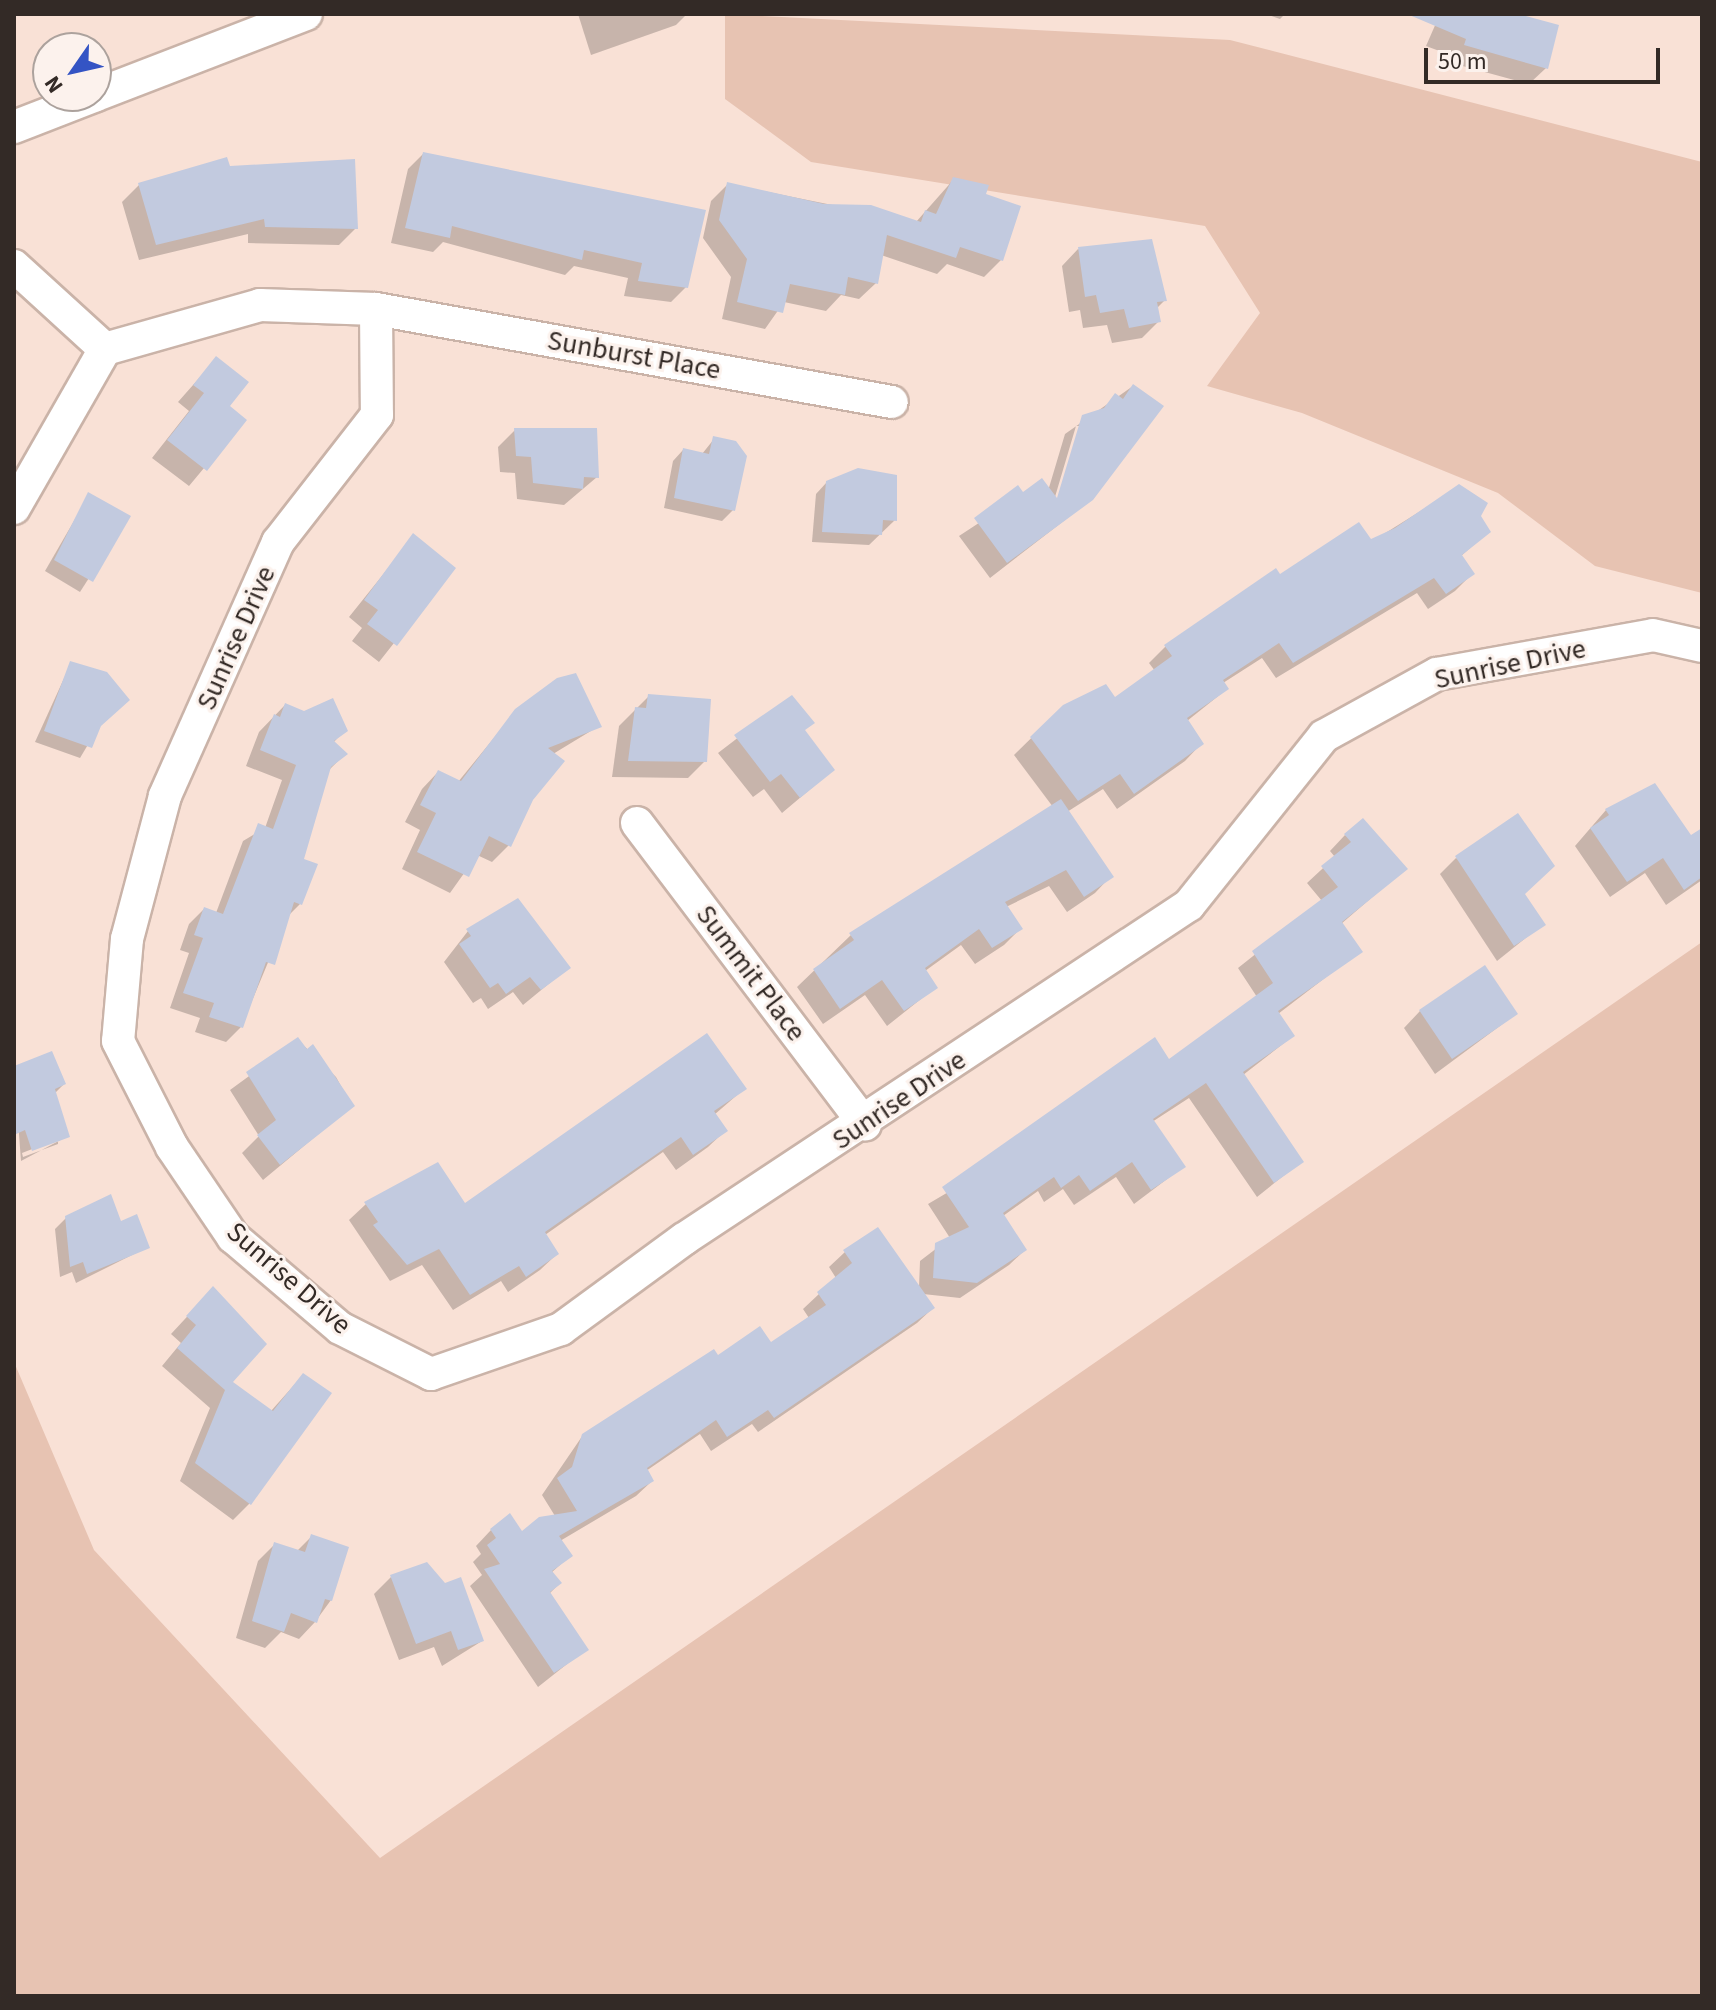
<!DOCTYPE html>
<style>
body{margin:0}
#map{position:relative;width:1716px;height:2010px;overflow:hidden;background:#f9e1d6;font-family:"Source Sans 3",sans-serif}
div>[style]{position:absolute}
.green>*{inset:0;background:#e7c3b2}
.shadow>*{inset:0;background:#0003}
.building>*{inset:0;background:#c2cadf}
.roads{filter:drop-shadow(2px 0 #cab3a8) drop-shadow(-2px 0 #cab3a8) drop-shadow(0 2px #cab3a8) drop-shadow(0 -2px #cab3a8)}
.minor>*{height:32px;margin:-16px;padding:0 16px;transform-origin:16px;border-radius:16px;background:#fff}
span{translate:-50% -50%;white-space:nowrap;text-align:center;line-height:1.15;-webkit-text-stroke:6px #fcf2ed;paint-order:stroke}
.street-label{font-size:28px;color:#332a26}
.frame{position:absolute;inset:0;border:16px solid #332a26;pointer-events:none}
.north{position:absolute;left:32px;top:32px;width:80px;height:80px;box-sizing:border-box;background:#fcf2ed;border:2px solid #aca29d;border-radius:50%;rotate:236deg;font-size:22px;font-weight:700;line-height:32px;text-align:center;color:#332a26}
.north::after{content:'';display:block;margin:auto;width:28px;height:36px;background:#3454c4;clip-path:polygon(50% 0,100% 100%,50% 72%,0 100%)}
.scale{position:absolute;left:1424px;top:48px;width:236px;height:36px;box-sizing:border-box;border:4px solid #332a26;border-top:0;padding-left:10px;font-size:24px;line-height:28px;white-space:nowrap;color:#332a26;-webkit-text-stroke:6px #fcf2ed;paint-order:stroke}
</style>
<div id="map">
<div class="green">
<i style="clip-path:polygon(725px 14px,1230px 40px,1702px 162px,1702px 593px,1595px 566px,1498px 493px,1302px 413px,1207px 386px,1260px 313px,1205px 226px,811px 162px,725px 99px)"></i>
<i style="clip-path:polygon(1702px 942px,1702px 1996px,14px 1996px,14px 1362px,94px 1550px,380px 1858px)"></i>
</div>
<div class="shadow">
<i style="clip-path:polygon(578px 14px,687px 14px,676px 25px,591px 55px)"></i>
<i style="clip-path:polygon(1266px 14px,1285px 14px,1280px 19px)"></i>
<i style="clip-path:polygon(1440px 14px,1500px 14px,1546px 68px,1529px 84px,1448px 62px,1450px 55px,1426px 46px)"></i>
<i style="clip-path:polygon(423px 154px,704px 211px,686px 287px,671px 302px,624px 296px,628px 278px,574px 266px,565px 275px,443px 242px,433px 252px,391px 243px,408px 169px)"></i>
<i style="clip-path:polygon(954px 179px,983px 196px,1001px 260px,984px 277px,947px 264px,937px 274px,881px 255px,876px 283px,859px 299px,841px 295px,826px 311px,784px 302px,765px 329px,722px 319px,731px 277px,703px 238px,711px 201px,728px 184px,916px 222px)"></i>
<i style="clip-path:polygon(139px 185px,356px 228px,339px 245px,248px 243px,248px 234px,139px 260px,122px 202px)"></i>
<i style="clip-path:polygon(1078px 249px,1165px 300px,1156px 309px,1158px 322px,1142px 338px,1112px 343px,1107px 325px,1083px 328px,1080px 310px,1069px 312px,1062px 266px)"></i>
<i style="clip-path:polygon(216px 359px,227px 406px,244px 420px,189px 486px,152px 458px,189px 411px,178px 402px)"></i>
<i style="clip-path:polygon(evenodd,1133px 386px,1092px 499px,990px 578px,959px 536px,1023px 494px,1048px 491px,1065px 434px,1133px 386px,1076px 426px,1080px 426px,1056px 508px,1052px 507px,1076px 426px)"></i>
<i style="clip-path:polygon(515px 430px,597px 477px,564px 505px,517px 499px,515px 473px,500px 472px,498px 447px)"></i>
<i style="clip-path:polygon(714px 439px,733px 510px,722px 521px,664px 508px,673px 461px,683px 450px,702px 454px)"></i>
<i style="clip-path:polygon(827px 482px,895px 520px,869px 545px,812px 542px,816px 494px)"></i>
<i style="clip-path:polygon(1459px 487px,1488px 532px,1460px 557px,1472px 574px,1455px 591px,1428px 609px,1417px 593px,1276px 678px,1262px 658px,1223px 683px,1227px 689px,1187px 721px,1201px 744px,1185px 761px,1117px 809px,1103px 789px,1067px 812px,1111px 876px,1095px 893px,1067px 912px,1049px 886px,1006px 907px,1021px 928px,1004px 945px,975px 964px,961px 945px,925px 971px,936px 987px,887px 1026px,865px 995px,823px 1024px,797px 987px,851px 935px,1053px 807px,1014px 755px,1064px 706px,1114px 700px,1155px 671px,1149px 663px,1166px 646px,1371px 542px)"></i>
<i style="clip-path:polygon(89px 495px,128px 517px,80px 592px,45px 571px)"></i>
<i style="clip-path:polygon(414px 536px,453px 568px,379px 662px,352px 641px,362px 628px,349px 617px)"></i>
<i style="clip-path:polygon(71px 663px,99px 726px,80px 758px,35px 742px)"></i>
<i style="clip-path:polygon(649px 696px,705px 761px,688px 778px,612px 777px,619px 726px)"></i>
<i style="clip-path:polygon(791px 697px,803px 731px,833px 770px,782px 813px,764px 789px,753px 797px,718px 753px)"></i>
<i style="clip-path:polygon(285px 705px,345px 730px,333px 743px,345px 754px,327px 772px,302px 860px,300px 904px,287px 917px,241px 1027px,226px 1042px,195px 1032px,200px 1018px,170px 1008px,189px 953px,180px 950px,189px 924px,204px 909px,216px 913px,243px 841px,265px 828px,282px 780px,246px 766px,259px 732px)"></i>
<i style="clip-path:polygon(516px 711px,599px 726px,553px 754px,509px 845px,492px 862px,477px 855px,450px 893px,402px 869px,420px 830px,405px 822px,422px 789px,438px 772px,458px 782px)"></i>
<i style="clip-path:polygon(1606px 810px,1702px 839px,1702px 880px,1666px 905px,1645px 873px,1610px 897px,1575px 846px)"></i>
<i style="clip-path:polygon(1345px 835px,1405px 869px,1341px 924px,1360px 951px,1278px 1014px,1293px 1036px,1243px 1075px,1302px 1161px,1257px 1197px,1189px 1098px,1152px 1122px,1183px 1167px,1134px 1204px,1116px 1177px,1074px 1205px,1063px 1189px,1044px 1202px,1038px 1191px,1003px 1216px,1025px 1250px,1009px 1265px,960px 1298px,923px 1294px,933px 1308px,917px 1323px,758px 1432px,752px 1424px,711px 1451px,700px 1434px,646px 1471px,652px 1481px,636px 1496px,560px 1541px,570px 1556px,551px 1573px,560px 1583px,549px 1594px,586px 1649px,538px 1687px,470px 1586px,482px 1575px,473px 1562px,481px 1554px,476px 1546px,491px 1530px,522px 1534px,555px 1516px,542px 1495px,583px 1435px,717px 1358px,770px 1344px,809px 1318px,803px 1309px,836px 1278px,829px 1267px,845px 1252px,919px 1288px,920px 1261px,950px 1238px,928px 1204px,1169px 1062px,1257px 997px,1238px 968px,1322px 901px,1307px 883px,1335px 857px,1330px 851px)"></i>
<i style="clip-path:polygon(1456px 858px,1523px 894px,1543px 924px,1497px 961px,1440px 874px)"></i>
<i style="clip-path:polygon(468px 931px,568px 968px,523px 1005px,513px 992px,488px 1009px,481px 998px,473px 1003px,444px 962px)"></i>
<i style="clip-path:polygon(1420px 1011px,1516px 1014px,1435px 1074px,1404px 1028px)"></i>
<i style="clip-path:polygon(298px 1040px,336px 1077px,352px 1106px,263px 1180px,242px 1153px,259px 1136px,230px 1090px)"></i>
<i style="clip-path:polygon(evenodd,14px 1068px,64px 1084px,54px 1094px,68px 1136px,21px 1161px,14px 1068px,58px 1139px,58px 1144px,23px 1157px,22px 1153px,58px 1139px)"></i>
<i style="clip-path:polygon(744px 1089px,714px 1115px,725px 1131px,708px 1147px,676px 1170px,663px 1152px,545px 1235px,557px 1254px,540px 1270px,508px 1292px,501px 1281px,453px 1310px,422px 1265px,390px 1281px,349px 1220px,366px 1204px,465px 1206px)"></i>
<i style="clip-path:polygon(67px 1217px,120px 1223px,148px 1247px,76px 1283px,72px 1272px,60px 1277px,55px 1229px)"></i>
<i style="clip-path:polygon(197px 1306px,230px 1383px,271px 1411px,303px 1375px,250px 1503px,233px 1520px,180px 1481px,210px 1408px,162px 1366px,181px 1343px,171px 1334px)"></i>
<i style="clip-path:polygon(312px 1536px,331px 1600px,315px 1622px,299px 1639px,281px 1632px,265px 1648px,236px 1638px,258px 1561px,274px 1545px,296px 1552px)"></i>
<i style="clip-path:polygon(391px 1577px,482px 1641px,442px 1666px,434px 1647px,399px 1660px,374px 1594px)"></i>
</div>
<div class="building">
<i style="clip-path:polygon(1407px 14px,1518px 14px,1559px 25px,1548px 69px,1464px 45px,1466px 39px)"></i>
<i style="clip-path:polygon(423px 152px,706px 210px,688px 288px,638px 281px,642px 263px,584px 250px,582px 260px,452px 226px,450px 238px,405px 228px)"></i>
<i style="clip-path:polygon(227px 157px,230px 166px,355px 159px,358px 229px,265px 227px,264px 219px,156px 245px,138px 183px)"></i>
<i style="clip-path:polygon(953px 177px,989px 185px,986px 194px,1021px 206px,1003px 261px,960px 247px,956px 258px,887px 235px,878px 284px,848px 277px,845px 295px,790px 284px,783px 313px,737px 302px,747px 259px,719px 220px,727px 182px,824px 204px,871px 205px,921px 222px,925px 210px,936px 214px)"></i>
<i style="clip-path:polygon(1152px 239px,1167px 301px,1157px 302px,1161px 322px,1129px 328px,1124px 309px,1100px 313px,1096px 295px,1085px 297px,1078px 247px)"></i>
<i style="clip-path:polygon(216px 356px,249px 382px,230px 406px,247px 420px,207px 471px,167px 440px,204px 393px,193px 385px)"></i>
<i style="clip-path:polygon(1133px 384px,1164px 406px,1093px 500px,1007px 563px,974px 518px,1018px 485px,1023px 492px,1042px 478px,1057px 498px,1082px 415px,1104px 408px,1115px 393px,1123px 399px)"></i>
<i style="clip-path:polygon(514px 428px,597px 428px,599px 478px,584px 477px,583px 489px,533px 483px,531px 457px,516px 456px)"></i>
<i style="clip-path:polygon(713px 436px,736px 441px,747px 456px,735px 511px,674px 498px,683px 448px,709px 454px)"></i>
<i style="clip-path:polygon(858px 468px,897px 475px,897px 521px,883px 520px,882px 535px,822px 532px,826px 481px)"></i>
<i style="clip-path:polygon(1459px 484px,1488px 503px,1481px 516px,1491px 532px,1462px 555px,1475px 574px,1446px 594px,1434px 578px,1293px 663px,1279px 643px,1223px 680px,1229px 689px,1187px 718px,1204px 744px,1134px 794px,1120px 774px,1078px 801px,1030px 737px,1063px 705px,1106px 684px,1115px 697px,1172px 656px,1164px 645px,1276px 568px,1280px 574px,1359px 522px,1371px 539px,1395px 528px)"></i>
<i style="clip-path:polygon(88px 492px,131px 516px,93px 582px,54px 560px)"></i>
<i style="clip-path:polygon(413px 533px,456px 568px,397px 646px,367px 624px,378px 610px,364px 600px)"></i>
<i style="clip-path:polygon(70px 661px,107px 672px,130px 700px,101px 726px,92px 748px,44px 731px)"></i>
<i style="clip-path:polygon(576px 673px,602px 727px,548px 748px,565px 761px,533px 800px,511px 847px,489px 836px,469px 877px,417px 852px,436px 813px,420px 805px,438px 770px,461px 781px,515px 709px,557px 678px)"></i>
<i style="clip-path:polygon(648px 694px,711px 699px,707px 762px,628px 761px,635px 707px,646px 708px)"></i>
<i style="clip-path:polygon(792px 695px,815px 723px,805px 730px,835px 770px,800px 798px,781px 774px,770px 782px,734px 735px)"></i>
<i style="clip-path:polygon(333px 698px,348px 731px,334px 741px,348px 754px,331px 767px,304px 859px,318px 864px,302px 905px,294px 902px,275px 965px,266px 962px,243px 1028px,209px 1017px,214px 1003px,183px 993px,203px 938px,194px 935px,204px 907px,223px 914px,258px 823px,273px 829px,296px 765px,260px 750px,274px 714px,280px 717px,285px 703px,304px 711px)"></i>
<i style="clip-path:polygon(1655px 783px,1691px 835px,1702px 828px,1702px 877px,1684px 890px,1663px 858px,1627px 882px,1590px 828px,1609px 815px,1605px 809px)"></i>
<i style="clip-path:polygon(1061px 799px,1114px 877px,1084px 897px,1066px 870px,1005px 902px,1023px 929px,992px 948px,979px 929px,925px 968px,938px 988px,904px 1011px,882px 980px,840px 1009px,813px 969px,854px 940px,849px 933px)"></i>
<i style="clip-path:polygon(1518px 813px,1555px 866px,1525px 894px,1546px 925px,1514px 946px,1455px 856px)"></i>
<i style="clip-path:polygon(1363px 818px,1408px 869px,1342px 922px,1363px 952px,1278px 1011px,1295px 1036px,1243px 1072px,1304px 1162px,1274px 1183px,1206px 1083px,1153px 1119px,1186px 1167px,1151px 1190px,1132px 1162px,1090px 1191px,1079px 1175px,1061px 1188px,1054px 1177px,1003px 1213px,1027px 1250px,977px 1283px,933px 1278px,935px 1243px,969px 1227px,942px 1187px,1155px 1037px,1169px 1059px,1273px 983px,1252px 951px,1338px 887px,1321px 866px,1351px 842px,1344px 834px)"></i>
<i style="clip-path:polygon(518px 898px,571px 968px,541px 990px,530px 977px,506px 994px,498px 983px,490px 988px,459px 944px,471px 936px,466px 929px)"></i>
<i style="clip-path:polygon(1485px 965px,1518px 1014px,1452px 1059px,1419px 1010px)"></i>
<i style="clip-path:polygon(707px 1033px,747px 1089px,714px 1111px,728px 1131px,693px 1155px,681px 1137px,545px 1232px,559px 1254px,526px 1277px,519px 1266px,470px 1295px,439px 1249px,407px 1265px,373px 1225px,378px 1222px,364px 1202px,438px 1162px,465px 1203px)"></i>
<i style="clip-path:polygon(298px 1037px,307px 1049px,313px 1044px,355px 1106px,280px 1165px,257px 1135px,276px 1120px,246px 1072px)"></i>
<i style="clip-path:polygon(52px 1051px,66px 1084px,55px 1089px,70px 1137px,32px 1151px,25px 1130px,14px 1135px,14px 1066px)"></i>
<i style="clip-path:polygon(111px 1194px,121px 1221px,137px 1214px,150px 1248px,87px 1274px,83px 1262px,70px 1267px,65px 1216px)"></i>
<i style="clip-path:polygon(878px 1227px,935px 1308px,774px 1418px,768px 1410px,727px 1437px,716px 1420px,647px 1468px,654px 1481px,559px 1536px,573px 1556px,552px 1571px,562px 1583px,550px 1592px,589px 1650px,554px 1673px,484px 1569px,500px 1564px,487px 1545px,496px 1538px,490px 1529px,510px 1513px,522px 1531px,539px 1517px,577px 1511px,557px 1478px,572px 1467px,582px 1434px,714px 1349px,718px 1355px,760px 1326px,771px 1342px,826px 1305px,817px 1292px,852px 1263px,843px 1250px)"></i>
<i style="clip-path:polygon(213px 1286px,267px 1344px,233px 1382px,273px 1411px,303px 1373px,332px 1393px,251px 1505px,195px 1463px,225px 1390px,177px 1348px,196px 1325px,186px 1316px)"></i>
<i style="clip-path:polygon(311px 1534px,349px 1547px,332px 1601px,325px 1599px,317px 1623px,291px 1613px,284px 1632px,252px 1621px,274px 1542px,305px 1552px)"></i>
<i style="clip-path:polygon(427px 1562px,445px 1583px,461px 1577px,484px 1641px,458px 1650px,451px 1631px,416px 1644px,390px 1575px)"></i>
</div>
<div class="roads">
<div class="minor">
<i style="left:96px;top:95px;width:225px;rotate:-21.1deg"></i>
<i style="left:14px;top:127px;width:86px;rotate:-21.2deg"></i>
<i style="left:14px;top:266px;width:123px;rotate:42.4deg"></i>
<i style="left:105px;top:349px;width:161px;rotate:-15.8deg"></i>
<i style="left:260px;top:305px;width:116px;rotate:2deg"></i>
<i style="left:376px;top:309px;width:106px;rotate:89.5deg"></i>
<i style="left:377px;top:415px;width:161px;rotate:127.9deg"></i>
<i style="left:278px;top:542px;width:278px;rotate:114deg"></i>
<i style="left:165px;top:796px;width:148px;rotate:104.9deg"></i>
<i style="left:127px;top:939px;width:102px;rotate:95deg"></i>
<i style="left:118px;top:1041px;width:119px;rotate:63deg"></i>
<i style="left:172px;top:1147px;width:109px;rotate:55.9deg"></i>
<i style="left:233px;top:1237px;width:140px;rotate:40.4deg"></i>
<i style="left:340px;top:1328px;width:102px;rotate:26.8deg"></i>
<i style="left:431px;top:1374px;width:138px;rotate:-19.1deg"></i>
<i style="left:561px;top:1329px;width:152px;rotate:-36.2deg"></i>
<i style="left:684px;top:1239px;width:605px;rotate:-33.48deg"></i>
<i style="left:1189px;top:905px;width:216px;rotate:-51.4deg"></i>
<i style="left:1324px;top:736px;width:129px;rotate:-28.8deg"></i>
<i style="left:1437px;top:674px;width:219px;rotate:-10.2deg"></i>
<i style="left:1653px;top:635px;width:50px;rotate:12.7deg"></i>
<i style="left:376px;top:309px;width:524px;rotate:10.22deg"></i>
<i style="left:14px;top:508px;width:183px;rotate:-60.2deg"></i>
<i style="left:637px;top:823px;width:378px;rotate:52.9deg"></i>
</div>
</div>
<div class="street-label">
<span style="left:634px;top:355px;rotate:10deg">Sunburst Place</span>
<span style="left:236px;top:638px;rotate:-66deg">Sunrise Drive</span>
<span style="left:1510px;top:664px;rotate:-12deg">Sunrise Drive</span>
<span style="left:751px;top:973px;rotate:53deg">Summit Place</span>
<span style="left:899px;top:1100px;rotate:-34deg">Sunrise Drive</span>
<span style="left:289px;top:1278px;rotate:41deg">Sunrise Drive</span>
</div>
<div class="frame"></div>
<div class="north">N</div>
<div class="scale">50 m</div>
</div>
